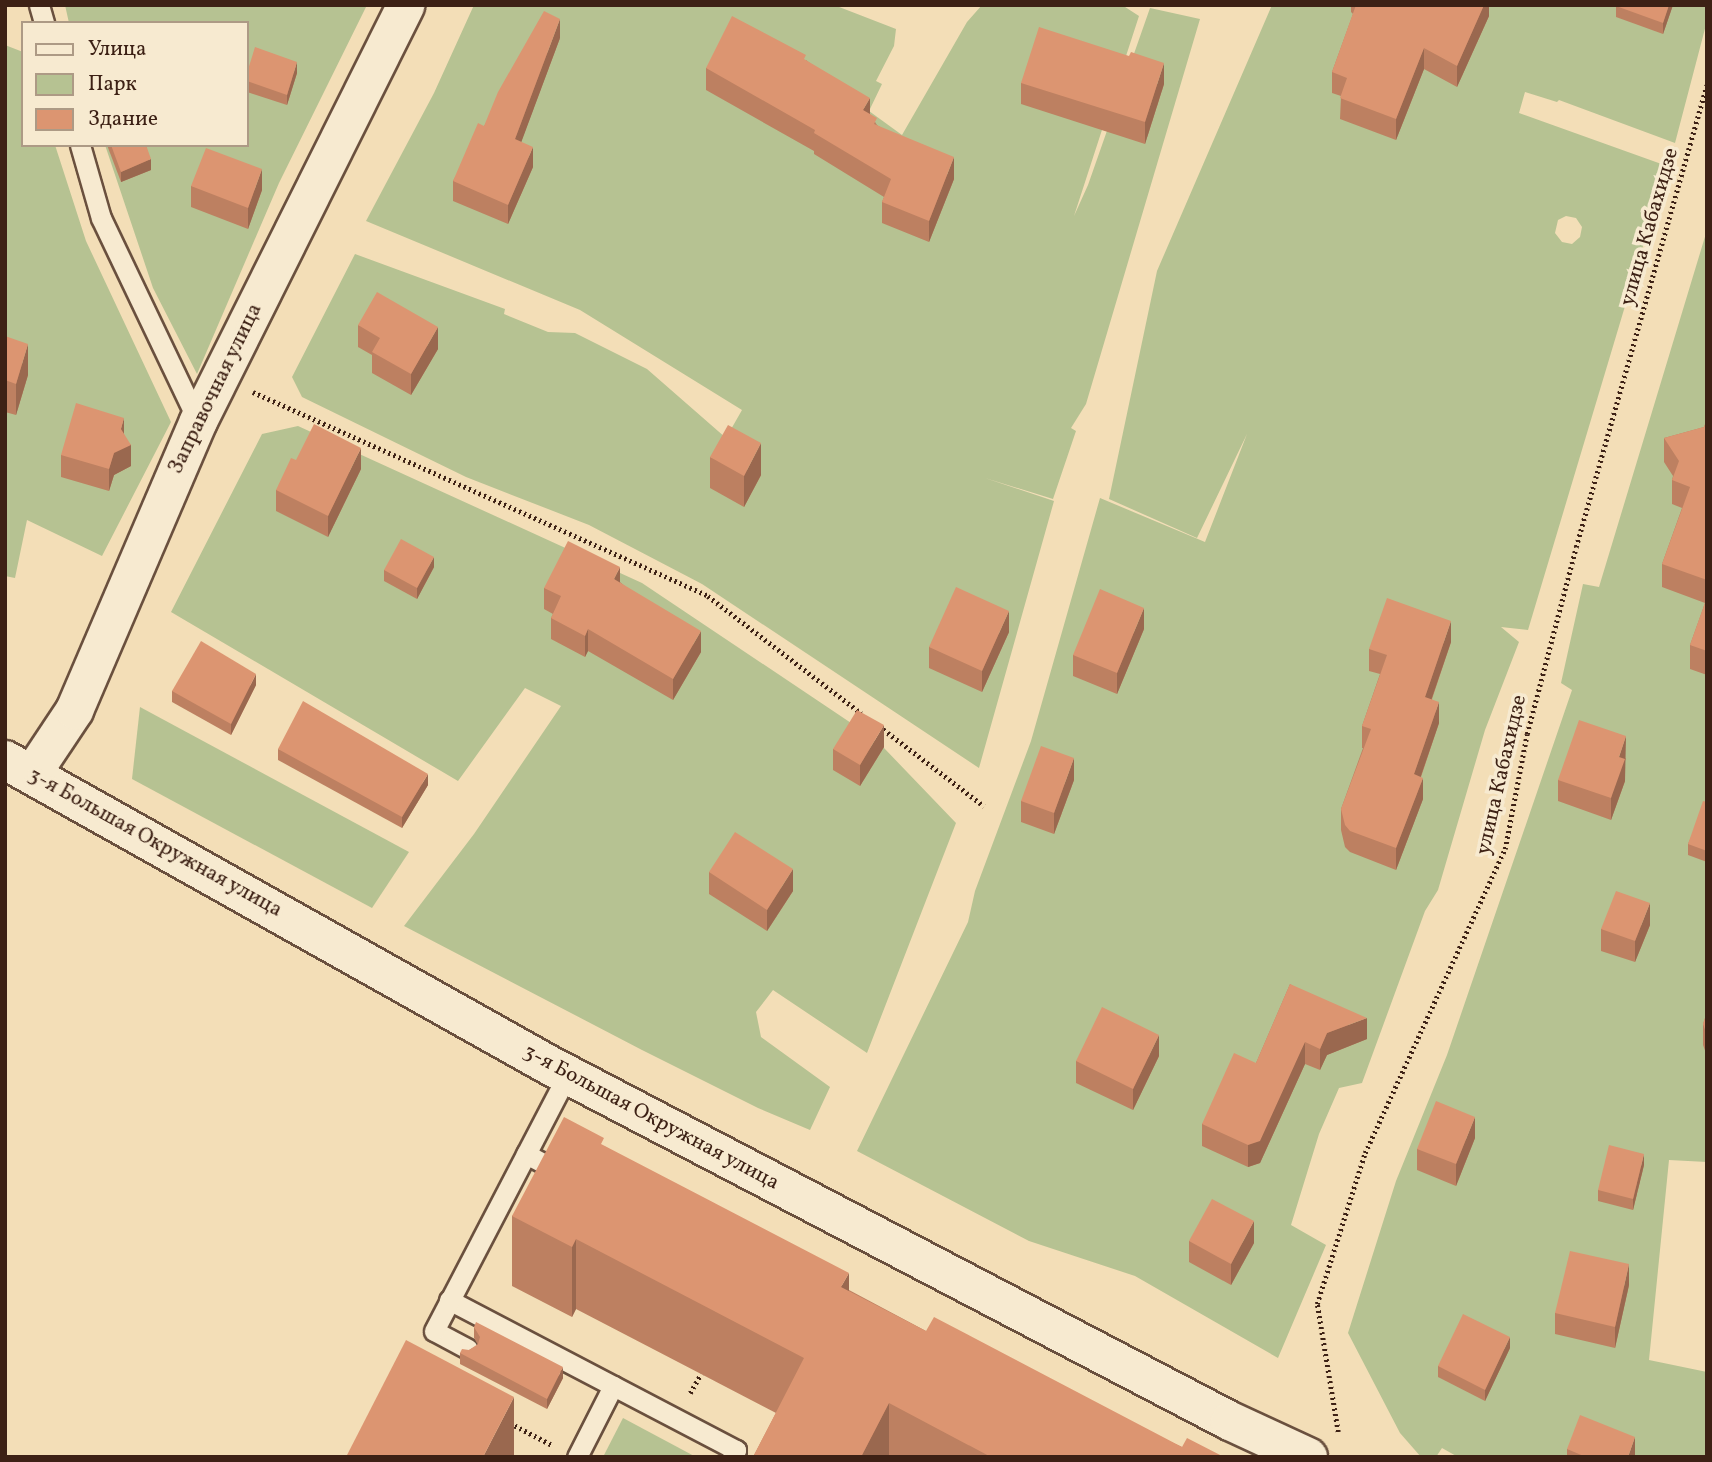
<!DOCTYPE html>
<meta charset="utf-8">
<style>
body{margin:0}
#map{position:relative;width:1712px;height:1462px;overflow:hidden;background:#f3deb7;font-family:Vollkorn,serif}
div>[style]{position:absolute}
.green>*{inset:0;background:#b6c292}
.path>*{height:4.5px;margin-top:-2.25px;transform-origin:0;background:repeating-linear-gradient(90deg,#3d2115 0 2px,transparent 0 5.5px)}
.roads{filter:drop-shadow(2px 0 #6a503e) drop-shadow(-2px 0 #6a503e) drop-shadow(0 2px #6a503e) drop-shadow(0 -2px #6a503e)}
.service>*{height:19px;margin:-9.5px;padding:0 9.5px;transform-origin:9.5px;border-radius:9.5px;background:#f7ead0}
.minor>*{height:37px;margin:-18.5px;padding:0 18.5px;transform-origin:18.5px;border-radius:18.5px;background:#f7ead0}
.tertiary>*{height:38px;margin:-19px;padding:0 19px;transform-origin:19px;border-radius:19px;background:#f7ead0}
.wall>*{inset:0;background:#bd8061}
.shaded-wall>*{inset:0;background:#9a684f}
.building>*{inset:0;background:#dc9571}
span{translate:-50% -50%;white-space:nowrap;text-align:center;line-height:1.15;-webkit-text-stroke:7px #f7ead0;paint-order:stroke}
.street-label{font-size:21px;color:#3d2115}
.frame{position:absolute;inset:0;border:7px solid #3d2115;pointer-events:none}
.legend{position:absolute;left:21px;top:21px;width:228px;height:126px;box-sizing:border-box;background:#f7ead0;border:2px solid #ad9a85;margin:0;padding:9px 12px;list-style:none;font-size:21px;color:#3d2115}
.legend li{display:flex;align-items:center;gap:14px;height:35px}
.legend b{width:35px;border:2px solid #ad9a85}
</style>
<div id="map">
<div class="green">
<i style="clip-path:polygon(65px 5px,367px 5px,279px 183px,197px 374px,153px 288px,105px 145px,247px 145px,247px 23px,69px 23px)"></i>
<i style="clip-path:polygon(474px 5px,834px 5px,896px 29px,894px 46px,876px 81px,882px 84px,869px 111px,902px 135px,967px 22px,982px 5px,1122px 5px,1139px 16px,1074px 216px,1088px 185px,1150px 8px,1200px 19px,1086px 404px,1071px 428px,1076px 431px,1053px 499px,985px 478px,1054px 501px,979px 768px,702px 584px,589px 525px,466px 477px,302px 397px,292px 377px,355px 254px,505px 309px,504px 314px,548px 332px,575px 333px,647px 369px,726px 438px,742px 410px,580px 310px,366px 221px,434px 93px)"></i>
<i style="clip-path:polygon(evenodd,1272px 5px,1707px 5px,1707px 21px,1675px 143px,1559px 100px,1557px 102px,1525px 92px,1519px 113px,1667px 166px,1528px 630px,1501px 627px,1519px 642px,1485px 730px,1438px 890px,1425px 911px,1362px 1083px,1339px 1088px,1319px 1134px,1291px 1225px,1326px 1245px,1278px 1358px,1135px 1276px,1029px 1241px,857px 1151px,968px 922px,975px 891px,1031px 741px,1100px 498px,1205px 542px,1247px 434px,1197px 538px,1109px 499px,1157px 271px,1272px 5px,1566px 216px,1576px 218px,1582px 227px,1580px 237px,1572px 244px,1562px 242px,1555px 233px,1558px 220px,1566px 216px)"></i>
<i style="clip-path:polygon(5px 45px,23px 52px,23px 145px,55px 145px,86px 241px,171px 422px,102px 556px,27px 520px,15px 578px,5px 576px)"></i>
<i style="clip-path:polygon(1707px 230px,1707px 1162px,1669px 1160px,1649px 1360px,1707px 1372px,1707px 1457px,1458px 1457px,1442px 1448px,1436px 1457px,1421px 1457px,1400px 1433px,1348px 1333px,1396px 1181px,1447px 1055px,1572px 690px,1561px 683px,1583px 584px,1599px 587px)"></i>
<i style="clip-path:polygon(298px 426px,642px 583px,860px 729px,884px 748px,956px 823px,867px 1053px,773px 990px,756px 1012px,761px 1037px,830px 1087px,810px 1130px,758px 1108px,642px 1050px,404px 926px,474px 834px,561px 706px,525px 688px,458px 781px,171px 612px,262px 434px)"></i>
<i style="clip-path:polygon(140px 707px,409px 852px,372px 908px,132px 779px)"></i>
<i style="clip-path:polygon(623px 1418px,696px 1457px,603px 1457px)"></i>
</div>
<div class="path">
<i style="left:253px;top:392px;width:499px;rotate:24.1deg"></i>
<i style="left:708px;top:596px;width:193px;rotate:37.4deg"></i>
<i style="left:879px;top:726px;width:132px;rotate:37.3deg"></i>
<i style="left:690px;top:1393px;width:22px;rotate:-60deg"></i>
<i style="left:510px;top:1423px;width:47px;rotate:27.6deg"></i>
<i style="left:1338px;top:1432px;width:130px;rotate:-99.3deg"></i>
<i style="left:1317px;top:1304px;width:158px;rotate:-72.4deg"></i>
<i style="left:1365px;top:1153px;width:335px;rotate:-65.3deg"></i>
<i style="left:1505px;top:849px;width:117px;rotate:-79.2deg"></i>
<i style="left:1527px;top:734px;width:193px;rotate:-75.3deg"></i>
<i style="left:1576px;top:547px;width:480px;rotate:-74.2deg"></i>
</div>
<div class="roads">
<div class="service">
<i style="left:39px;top:5px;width:19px;rotate:74deg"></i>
<i style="left:80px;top:145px;width:76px;rotate:74deg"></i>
<i style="left:101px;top:218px;width:225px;rotate:64.5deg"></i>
<i style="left:526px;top:1154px;width:41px;rotate:27.8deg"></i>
<i style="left:449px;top:1300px;width:324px;rotate:27.6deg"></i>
<i style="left:736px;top:1450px;width:8px;rotate:120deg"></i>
<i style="left:468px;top:1349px;width:38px;rotate:-152deg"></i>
<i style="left:434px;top:1331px;width:288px;rotate:-62.5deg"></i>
<i style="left:577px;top:1457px;width:80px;rotate:-63.1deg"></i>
</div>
<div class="minor">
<i style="left:32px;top:773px;width:76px;rotate:-56.3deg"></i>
<i style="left:74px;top:710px;width:314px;rotate:-66.8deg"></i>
<i style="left:198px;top:421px;width:465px;rotate:-63.5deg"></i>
</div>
<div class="tertiary">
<i style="left:5px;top:760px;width:624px;rotate:29.28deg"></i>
<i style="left:549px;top:1065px;width:768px;rotate:27.6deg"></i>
<i style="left:1230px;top:1421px;width:86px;rotate:24.8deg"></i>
</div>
</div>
<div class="wall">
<i style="clip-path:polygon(1351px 5px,1489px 5px,1489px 16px,1457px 87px,1424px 69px,1396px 140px,1340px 119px,1341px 96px,1332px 93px,1332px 72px,1353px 14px,1351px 12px)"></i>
<i style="clip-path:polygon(1673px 5px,1663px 34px,1616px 17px,1616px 6px)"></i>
<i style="clip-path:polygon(560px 38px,521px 142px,533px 167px,508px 224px,453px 201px,453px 181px,484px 126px)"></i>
<i style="clip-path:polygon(806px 60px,870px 114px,877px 125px,954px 179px,929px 242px,882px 223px,882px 202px,884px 197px,814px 154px,814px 151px,706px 90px,706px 68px)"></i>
<i style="clip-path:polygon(247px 73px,297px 73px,287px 105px,247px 92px)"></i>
<i style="clip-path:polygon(1021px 83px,1164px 84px,1145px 144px,1021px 104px)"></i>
<i style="clip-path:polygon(107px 145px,146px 145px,151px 170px,121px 182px)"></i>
<i style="clip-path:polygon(191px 186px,262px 190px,248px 229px,191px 207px)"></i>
<i style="clip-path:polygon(358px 325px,438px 349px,411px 395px,372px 373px,372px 355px,358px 347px)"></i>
<i style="clip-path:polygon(5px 336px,28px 375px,16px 415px,5px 412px)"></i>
<i style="clip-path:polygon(1707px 419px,1707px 675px,1690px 669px,1690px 645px,1705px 603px,1662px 587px,1662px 564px,1682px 508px,1672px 504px,1672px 480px,1673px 476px,1664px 462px,1664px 438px,1704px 427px)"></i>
<i style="clip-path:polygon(124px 434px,131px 466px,114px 475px,109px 491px,61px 477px,61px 455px)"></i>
<i style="clip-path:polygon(710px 457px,761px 475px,744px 507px,710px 488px)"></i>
<i style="clip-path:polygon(361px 469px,328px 537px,276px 511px,276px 490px)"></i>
<i style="clip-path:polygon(434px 567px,417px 599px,384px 581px,384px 570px)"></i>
<i style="clip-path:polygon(620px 582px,701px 652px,673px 700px,588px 651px,585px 657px,551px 639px,551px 618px,553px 614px,544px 609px,544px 588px)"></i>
<i style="clip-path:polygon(1144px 629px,1117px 694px,1073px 676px,1073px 655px)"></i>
<i style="clip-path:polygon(1009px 632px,982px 692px,929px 668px,929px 647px)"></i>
<i style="clip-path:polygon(1451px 642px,1432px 699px,1439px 723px,1421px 777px,1423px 799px,1396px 870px,1350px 852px,1345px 847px,1341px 830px,1341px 809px,1363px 748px,1362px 748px,1362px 726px,1380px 674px,1369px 671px,1369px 649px)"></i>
<i style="clip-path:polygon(256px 685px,231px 735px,172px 702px,172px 691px)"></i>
<i style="clip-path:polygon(884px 747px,860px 786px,833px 770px,833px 749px)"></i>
<i style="clip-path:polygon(278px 749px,428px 785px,402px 828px,278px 760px)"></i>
<i style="clip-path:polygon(1626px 758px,1625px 761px,1625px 781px,1611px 820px,1558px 801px,1558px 780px)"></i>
<i style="clip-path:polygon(1074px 780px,1054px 834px,1021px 822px,1021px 801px)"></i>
<i style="clip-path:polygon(1707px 802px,1707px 862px,1688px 855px,1688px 844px)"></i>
<i style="clip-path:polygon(709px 872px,793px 891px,767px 931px,709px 894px)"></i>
<i style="clip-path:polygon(1650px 925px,1635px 962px,1601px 951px,1601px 929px)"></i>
<i style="clip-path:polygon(1290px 984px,1367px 1039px,1327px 1055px,1320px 1070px,1305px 1064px,1260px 1163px,1248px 1167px,1202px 1146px,1202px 1124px,1256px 1063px)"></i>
<i style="clip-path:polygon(1707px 1012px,1707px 1056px,1703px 1045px,1703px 1024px)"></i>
<i style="clip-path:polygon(1159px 1056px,1133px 1110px,1076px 1083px,1076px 1061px)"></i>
<i style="clip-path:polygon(1475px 1138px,1456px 1186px,1417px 1170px,1417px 1149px)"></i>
<i style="clip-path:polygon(604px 1146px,849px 1290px,926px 1331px,1182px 1447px,1224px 1457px,753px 1457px,776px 1413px,576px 1309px,572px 1317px,512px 1286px,512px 1216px)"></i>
<i style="clip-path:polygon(1644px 1165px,1633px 1210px,1598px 1201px,1598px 1190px)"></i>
<i style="clip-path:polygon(1189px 1241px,1254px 1243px,1231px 1285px,1189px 1262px)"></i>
<i style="clip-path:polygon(1629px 1285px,1615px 1348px,1555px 1334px,1555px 1313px)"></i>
<i style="clip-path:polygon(474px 1327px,563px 1378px,547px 1409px,460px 1364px,460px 1353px,469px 1350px,478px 1345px,474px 1338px)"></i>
<i style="clip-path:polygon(1510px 1348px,1485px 1401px,1438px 1377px,1438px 1366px)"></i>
<i style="clip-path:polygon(1567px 1449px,1635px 1457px,1567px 1457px)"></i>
</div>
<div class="shaded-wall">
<i style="clip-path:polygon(1484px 5px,1489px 5px,1489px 16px,1457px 87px,1457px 66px)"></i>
<i style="clip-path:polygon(1669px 5px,1673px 5px,1663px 34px,1663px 23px)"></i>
<i style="clip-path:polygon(560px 19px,560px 38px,515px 159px,515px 139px)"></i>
<i style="clip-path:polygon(1424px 48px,1424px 69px,1396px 140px,1396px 119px)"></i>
<i style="clip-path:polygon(297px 62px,297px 73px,287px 105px,287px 95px)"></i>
<i style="clip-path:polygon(1164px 63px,1164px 84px,1145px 144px,1145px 122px)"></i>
<i style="clip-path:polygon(870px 98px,870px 120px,863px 110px)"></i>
<i style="clip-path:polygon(533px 147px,533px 167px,508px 224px,508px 205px)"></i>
<i style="clip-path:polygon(954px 157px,954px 179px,929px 242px,929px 221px)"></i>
<i style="clip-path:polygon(151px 159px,151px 170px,121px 182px,121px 172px)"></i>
<i style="clip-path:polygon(262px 169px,262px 190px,248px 229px,248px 208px)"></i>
<i style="clip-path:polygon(438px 327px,438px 349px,411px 395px,411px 374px)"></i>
<i style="clip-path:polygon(28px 344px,28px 375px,16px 415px,16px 384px)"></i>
<i style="clip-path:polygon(124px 418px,124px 439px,131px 445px,131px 466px,114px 475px,109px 491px,109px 469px)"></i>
<i style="clip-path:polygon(761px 443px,761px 475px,744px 507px,744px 476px)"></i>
<i style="clip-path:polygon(361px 448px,361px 469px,328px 537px,328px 516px)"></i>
<i style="clip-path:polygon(434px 557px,434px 567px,417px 599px,417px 588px)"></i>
<i style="clip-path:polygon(620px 567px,620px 589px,614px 579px)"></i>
<i style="clip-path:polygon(1144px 608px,1144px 629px,1117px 694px,1117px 673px)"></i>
<i style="clip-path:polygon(1009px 611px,1009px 632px,982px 692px,982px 671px)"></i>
<i style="clip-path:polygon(1451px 621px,1451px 642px,1425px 718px,1425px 697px)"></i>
<i style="clip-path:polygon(588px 629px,588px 651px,585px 657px,585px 636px)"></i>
<i style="clip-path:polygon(701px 631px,701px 652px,673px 700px,673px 679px)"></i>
<i style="clip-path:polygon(256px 674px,256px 685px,231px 735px,231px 724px)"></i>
<i style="clip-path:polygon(1439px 702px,1439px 723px,1414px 796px,1414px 774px)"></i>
<i style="clip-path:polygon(884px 725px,884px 747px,860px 786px,860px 765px)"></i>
<i style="clip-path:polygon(1626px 736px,1625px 781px,1611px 820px,1611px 798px,1619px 757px)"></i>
<i style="clip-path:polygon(1074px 758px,1074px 780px,1054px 834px,1054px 813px)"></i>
<i style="clip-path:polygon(428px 774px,428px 785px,402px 828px,402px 817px)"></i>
<i style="clip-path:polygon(1423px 778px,1423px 799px,1396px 870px,1396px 848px)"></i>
<i style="clip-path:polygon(793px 869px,793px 891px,767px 931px,767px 910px)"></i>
<i style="clip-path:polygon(1650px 903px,1650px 925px,1635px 962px,1635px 941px)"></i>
<i style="clip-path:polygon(1367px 1018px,1367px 1039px,1327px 1055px,1320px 1070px,1320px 1049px,1327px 1033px)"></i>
<i style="clip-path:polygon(1159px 1035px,1159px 1056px,1133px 1110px,1133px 1089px)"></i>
<i style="clip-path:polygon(1305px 1042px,1305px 1064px,1260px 1163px,1248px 1167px,1248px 1145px)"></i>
<i style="clip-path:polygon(1475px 1117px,1475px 1138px,1456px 1186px,1456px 1164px)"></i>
<i style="clip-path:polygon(1644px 1154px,1644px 1165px,1633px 1210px,1633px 1199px)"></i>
<i style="clip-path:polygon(1254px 1221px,1254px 1243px,1231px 1285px,1231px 1264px)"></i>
<i style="clip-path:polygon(576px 1239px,576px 1309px,572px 1317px,572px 1247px)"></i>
<i style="clip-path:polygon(1629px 1264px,1629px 1285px,1615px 1348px,1615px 1327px)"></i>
<i style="clip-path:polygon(849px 1273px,849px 1343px,841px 1287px)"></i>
<i style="clip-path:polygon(1510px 1337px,1510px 1348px,1485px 1401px,1485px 1390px)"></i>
<i style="clip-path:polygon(563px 1367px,563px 1378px,547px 1409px,547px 1399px)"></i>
<i style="clip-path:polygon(514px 1397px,514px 1457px,483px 1457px)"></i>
<i style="clip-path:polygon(889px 1403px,889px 1457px,861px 1457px)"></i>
<i style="clip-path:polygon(1635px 1437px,1635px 1457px,1628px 1457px)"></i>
</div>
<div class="building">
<i style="clip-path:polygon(1356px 5px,1484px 5px,1457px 66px,1424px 48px,1396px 119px,1340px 98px,1347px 78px,1332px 72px)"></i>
<i style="clip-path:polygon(1617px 5px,1669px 5px,1663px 23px,1616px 6px)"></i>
<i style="clip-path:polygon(544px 11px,560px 19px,515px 139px,533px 147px,508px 205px,453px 181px,478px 123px,484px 126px,498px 92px)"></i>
<i style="clip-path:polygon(732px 16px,806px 55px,804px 59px,870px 98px,863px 110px,877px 118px,874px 124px,954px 157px,929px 221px,882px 202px,891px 179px,814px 133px,815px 130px,706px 68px)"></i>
<i style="clip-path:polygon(1039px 27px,1129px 56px,1131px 52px,1164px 63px,1145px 122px,1021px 83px)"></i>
<i style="clip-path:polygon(255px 47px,297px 62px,287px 95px,247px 81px,247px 73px)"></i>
<i style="clip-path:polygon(111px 145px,146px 145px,151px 159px,121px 172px)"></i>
<i style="clip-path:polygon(206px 148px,262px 169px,248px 208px,191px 186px)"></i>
<i style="clip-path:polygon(377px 292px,438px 327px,411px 374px,372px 352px,380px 338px,358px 325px)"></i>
<i style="clip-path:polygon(5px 336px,28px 344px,16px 384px,5px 380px)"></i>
<i style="clip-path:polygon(76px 403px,124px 418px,121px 429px,131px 445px,114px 453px,109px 469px,61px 455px)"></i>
<i style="clip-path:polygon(1707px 419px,1707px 580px,1662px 564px,1690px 487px,1672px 480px,1679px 461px,1664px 438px,1704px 427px)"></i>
<i style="clip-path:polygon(314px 424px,361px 448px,328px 516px,276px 490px,291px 458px,296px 460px)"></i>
<i style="clip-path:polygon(728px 425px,761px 443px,744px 476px,710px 457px)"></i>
<i style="clip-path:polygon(401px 539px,434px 557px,417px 588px,384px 570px)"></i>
<i style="clip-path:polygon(568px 541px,620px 567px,614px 579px,701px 631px,673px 679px,588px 629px,585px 636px,551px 618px,561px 596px,544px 588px)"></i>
<i style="clip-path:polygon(956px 587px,1009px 611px,982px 671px,929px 647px)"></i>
<i style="clip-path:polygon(1100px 589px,1144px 608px,1117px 673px,1073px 655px)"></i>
<i style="clip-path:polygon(1707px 597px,1707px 651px,1690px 645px)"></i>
<i style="clip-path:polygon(1387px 598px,1451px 621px,1425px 697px,1439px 702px,1414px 774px,1423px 778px,1396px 848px,1350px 831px,1345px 825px,1341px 809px,1371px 729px,1362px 726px,1387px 655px,1369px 649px)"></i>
<i style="clip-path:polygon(201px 641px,256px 674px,231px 724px,172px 691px)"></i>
<i style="clip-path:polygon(303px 701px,428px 774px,402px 817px,278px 749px)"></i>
<i style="clip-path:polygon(857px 710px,884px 725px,860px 765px,833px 749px)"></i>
<i style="clip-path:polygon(1579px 720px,1626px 736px,1619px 757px,1625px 759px,1611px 798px,1558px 780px)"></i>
<i style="clip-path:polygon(1041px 746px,1074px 758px,1054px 813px,1021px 801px)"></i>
<i style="clip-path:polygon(1703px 801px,1707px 802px,1707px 851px,1688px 844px)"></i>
<i style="clip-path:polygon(735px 832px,793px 869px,767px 910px,709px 872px)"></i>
<i style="clip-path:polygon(1616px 891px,1650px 903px,1635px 941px,1601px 929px)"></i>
<i style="clip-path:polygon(1290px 984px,1367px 1018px,1327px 1033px,1320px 1049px,1305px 1042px,1260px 1141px,1248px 1145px,1202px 1124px,1234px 1053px,1256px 1063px)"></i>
<i style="clip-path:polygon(1102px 1007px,1159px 1035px,1133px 1089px,1076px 1061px)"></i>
<i style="clip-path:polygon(1707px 1012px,1707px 1035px,1703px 1024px)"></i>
<i style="clip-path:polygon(1436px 1101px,1475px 1117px,1456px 1164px,1417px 1149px)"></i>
<i style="clip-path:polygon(564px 1117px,604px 1138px,601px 1144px,849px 1273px,841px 1287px,926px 1331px,934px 1317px,1182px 1447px,1187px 1438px,1224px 1457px,991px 1457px,889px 1403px,861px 1457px,753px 1457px,804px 1358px,576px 1239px,572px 1247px,512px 1216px)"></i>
<i style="clip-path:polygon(1609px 1145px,1644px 1154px,1633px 1199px,1598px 1190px)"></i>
<i style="clip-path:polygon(1212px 1199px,1254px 1221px,1231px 1264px,1189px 1241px)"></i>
<i style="clip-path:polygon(1570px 1251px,1629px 1264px,1615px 1327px,1555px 1313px)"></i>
<i style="clip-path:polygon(1463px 1314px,1510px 1337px,1485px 1390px,1438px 1366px)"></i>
<i style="clip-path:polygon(476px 1322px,563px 1367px,547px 1399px,460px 1353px,462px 1349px,469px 1350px,478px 1344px,480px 1337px,474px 1327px)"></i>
<i style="clip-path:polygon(406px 1340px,514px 1397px,483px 1457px,346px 1457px)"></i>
<i style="clip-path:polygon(1580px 1415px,1635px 1437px,1628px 1457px,1586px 1457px,1567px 1449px)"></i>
</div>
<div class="street-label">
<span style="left:1650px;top:227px;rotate:-74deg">улица Кабахидзе</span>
<span style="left:216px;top:389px;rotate:-64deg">Заправочная улица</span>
<span style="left:1502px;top:775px;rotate:-77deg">улица Кабахидзе</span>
<span style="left:155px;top:843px;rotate:29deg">3-я Большая Окружная улица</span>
<span style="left:651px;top:1118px;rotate:28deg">3-я Большая Окружная улица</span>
</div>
<div class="frame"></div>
<ul class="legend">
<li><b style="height:9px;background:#f7ead0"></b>Улица</li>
<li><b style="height:19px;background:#b6c292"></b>Парк</li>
<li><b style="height:19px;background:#dc9571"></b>Здание</li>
</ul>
</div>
